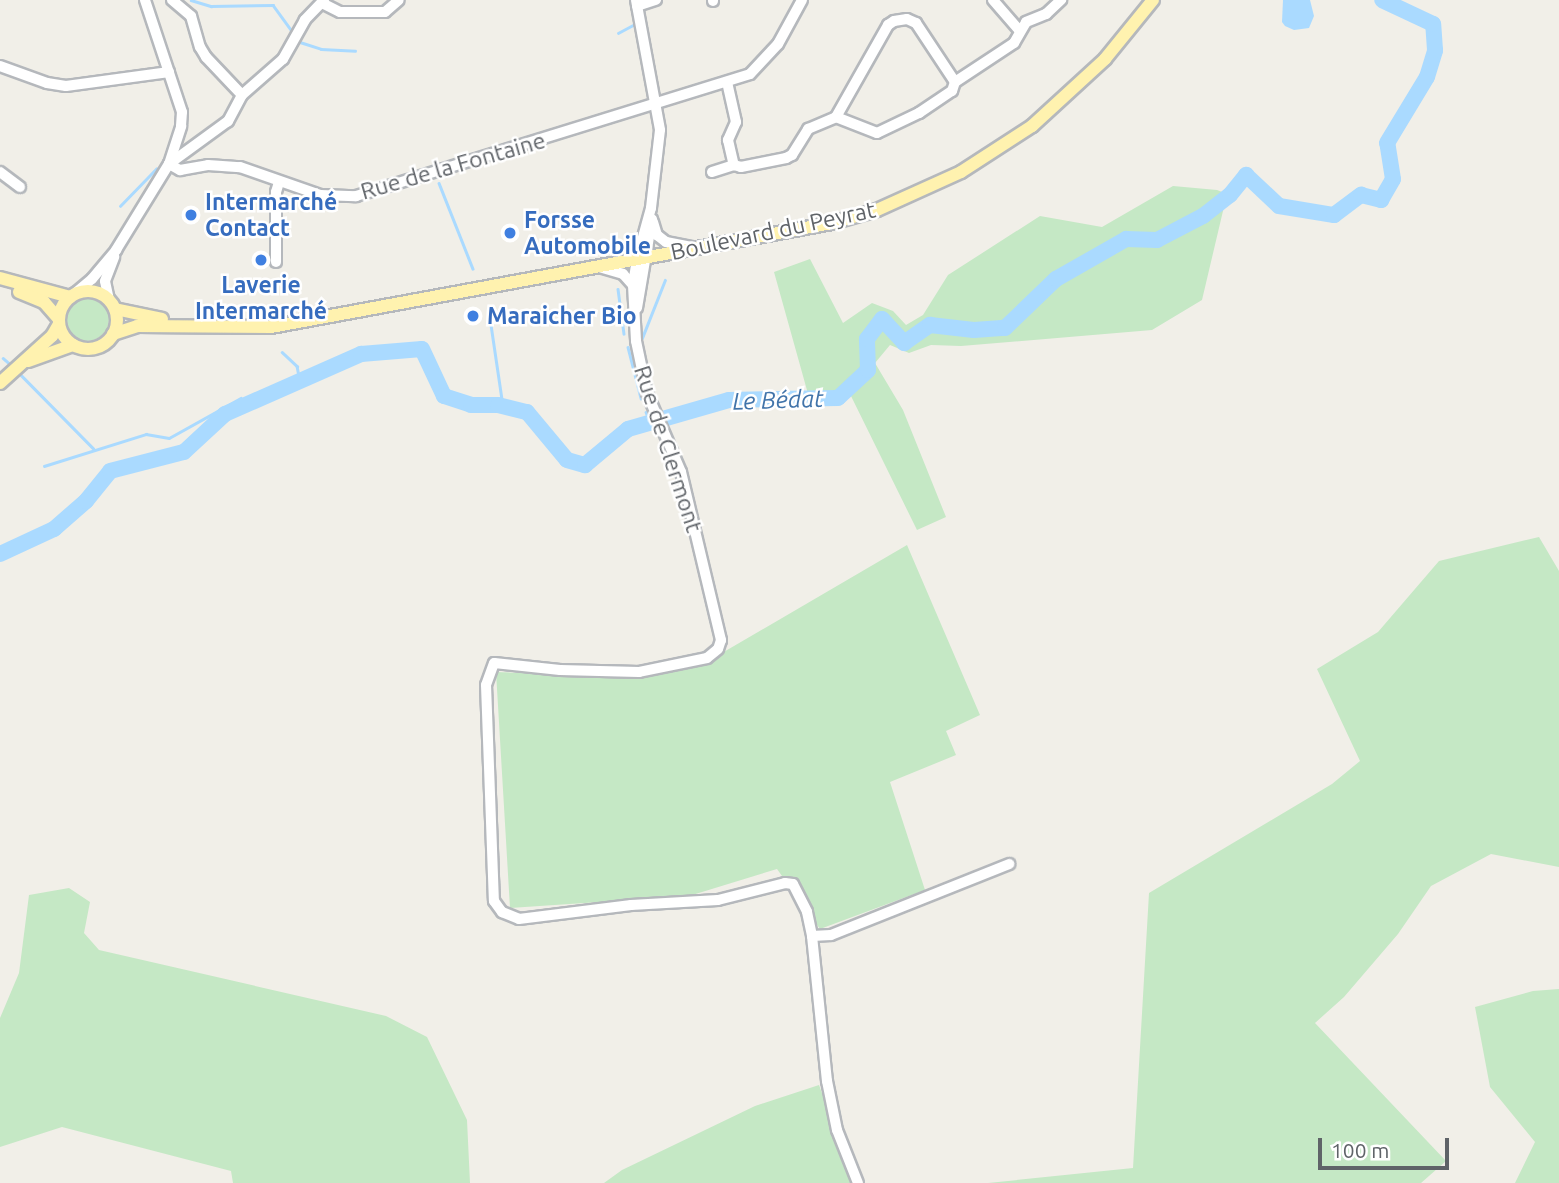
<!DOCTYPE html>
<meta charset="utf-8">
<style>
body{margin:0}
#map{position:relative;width:1559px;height:1183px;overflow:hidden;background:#f1efe8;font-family:Ubuntu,sans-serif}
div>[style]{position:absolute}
.green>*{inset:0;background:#c5e8c5}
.round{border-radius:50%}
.water>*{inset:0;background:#aadaff}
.stream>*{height:2.5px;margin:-1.25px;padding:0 1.25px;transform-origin:1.25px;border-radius:1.25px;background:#aadaff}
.river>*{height:16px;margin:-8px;padding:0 8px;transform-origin:8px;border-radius:8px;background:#aadaff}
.roads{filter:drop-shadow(2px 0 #b5b8bc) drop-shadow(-2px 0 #b5b8bc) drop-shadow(0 2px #b5b8bc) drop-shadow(0 -2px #b5b8bc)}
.minor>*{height:10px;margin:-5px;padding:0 5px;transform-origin:5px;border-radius:5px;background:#fff}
.major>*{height:12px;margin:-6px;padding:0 6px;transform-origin:6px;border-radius:6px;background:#fff2af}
.major>.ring{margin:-6px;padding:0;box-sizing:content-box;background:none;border:12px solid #fff2af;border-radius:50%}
.dots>*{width:19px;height:19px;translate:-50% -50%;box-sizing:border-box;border:4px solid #fff;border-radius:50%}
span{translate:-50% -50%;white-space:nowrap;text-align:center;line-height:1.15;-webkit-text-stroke:5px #fff;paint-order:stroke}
.street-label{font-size:23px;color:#5f6368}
.shop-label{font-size:23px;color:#366cbe;font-weight:700}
.left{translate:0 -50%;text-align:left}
.water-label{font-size:24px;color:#4174aa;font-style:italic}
.scale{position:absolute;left:1318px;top:1138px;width:131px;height:32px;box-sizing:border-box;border:4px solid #5f6368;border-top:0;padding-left:9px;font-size:21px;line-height:24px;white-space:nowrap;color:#5f6368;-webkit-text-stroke:5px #fff;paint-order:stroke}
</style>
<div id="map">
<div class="green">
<i style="clip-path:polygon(1173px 186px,1217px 190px,1227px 194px,1202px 300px,1152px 330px,961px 346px,931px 345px,909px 353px,890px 345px,875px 363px,903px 410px,946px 517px,917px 530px,850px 394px,830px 406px,810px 401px,774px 272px,810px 259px,843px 323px,872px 303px,893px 311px,906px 325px,923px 315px,948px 275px,1040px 216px,1102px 227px)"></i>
<i class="round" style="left:65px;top:297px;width:44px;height:44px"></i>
<i style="clip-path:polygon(1539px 537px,1559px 571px,1559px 867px,1491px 854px,1431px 886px,1398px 934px,1344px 997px,1315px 1023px,1446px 1161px,1421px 1183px,988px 1183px,1133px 1168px,1149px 893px,1332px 784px,1360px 761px,1317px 669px,1378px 632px,1439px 561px)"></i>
<i style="clip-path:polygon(907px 545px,980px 715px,946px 731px,956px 755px,890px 782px,925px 890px,820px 929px,777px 869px,689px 896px,510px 908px,496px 672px,622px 677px,679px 669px,722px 653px)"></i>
<i style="clip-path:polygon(69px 888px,90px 902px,84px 933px,99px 950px,386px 1016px,427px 1037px,467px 1120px,470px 1183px,233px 1183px,231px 1171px,62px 1127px,0 1147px,0 1018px,19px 973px,29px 895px)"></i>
<i style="clip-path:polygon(1559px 989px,1559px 1183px,1515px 1183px,1535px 1142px,1490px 1087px,1475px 1007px,1533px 991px)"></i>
<i style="clip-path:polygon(819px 1085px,846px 1159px,862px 1183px,604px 1183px,622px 1170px,755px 1106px)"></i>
</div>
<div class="water">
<i style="clip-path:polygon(1283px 0,1310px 0,1314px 16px,1309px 28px,1294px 30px,1285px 26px,1282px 22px)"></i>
</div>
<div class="stream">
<i style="left:191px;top:0;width:21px;rotate:17deg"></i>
<i style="left:211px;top:6px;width:62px;rotate:-0.9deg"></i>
<i style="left:273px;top:5px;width:32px;rotate:54deg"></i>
<i style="left:618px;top:33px;width:17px;rotate:-28deg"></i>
<i style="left:300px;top:42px;width:22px;rotate:18deg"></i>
<i style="left:321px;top:49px;width:34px;rotate:3deg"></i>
<i style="left:439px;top:183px;width:92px;rotate:68.4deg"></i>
<i style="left:120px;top:206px;width:52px;rotate:-45.8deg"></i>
<i style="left:618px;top:289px;width:45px;rotate:82.4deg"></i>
<i style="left:490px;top:318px;width:89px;rotate:81.6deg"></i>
<i style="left:642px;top:338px;width:62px;rotate:-68.4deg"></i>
<i style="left:628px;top:347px;width:53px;rotate:75.7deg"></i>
<i style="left:282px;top:352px;width:21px;rotate:43deg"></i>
<i style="left:297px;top:366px;width:15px;rotate:79deg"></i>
<i style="left:3px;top:358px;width:9px;rotate:41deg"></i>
<i style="left:21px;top:375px;width:103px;rotate:45.4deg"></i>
<i style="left:646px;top:412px;width:8px;rotate:67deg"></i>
<i style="left:649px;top:419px;width:6px;rotate:-18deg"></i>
<i style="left:44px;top:466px;width:107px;rotate:-17.4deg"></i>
<i style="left:146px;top:434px;width:23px;rotate:10deg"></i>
<i style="left:169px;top:438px;width:82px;rotate:-29.1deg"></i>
</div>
<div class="river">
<i style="left:0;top:554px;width:60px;rotate:-24.8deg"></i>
<i style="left:54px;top:529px;width:43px;rotate:-41.2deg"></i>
<i style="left:86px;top:501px;width:38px;rotate:-51deg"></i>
<i style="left:110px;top:471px;width:76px;rotate:-14.4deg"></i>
<i style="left:184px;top:452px;width:56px;rotate:-42.8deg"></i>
<i style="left:225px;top:414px;width:149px;rotate:-23.8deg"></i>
<i style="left:361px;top:354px;width:61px;rotate:-4.7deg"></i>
<i style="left:422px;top:349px;width:52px;rotate:64.9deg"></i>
<i style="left:444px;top:396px;width:28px;rotate:18deg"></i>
<i style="left:471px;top:405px;width:27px"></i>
<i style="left:498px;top:405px;width:30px;rotate:14deg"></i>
<i style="left:527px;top:412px;width:62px;rotate:50.2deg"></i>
<i style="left:567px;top:460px;width:19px;rotate:16deg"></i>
<i style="left:585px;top:465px;width:56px;rotate:-39.9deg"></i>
<i style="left:628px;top:429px;width:105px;rotate:-16deg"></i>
<i style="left:729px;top:400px;width:109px;rotate:-1.1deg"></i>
<i style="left:838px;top:398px;width:41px;rotate:-43deg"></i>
<i style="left:868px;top:370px;width:31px;rotate:-92deg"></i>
<i style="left:867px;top:339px;width:25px;rotate:-53deg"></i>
<i style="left:882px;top:319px;width:33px;rotate:47deg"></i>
<i style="left:904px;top:343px;width:32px;rotate:-35deg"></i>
<i style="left:930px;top:325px;width:44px;rotate:6.5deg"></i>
<i style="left:974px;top:330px;width:31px;rotate:-4deg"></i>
<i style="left:1005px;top:328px;width:71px;rotate:-43.9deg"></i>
<i style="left:1056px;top:279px;width:81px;rotate:-29.7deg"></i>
<i style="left:1126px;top:239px;width:31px;rotate:2deg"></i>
<i style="left:1157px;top:240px;width:52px;rotate:-27.6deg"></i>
<i style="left:1203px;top:216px;width:34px;rotate:-38deg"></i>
<i style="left:1230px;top:195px;width:26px;rotate:-51deg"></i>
<i style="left:1246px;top:175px;width:45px;rotate:43.2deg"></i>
<i style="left:1279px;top:206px;width:56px;rotate:9.3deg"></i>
<i style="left:1334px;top:215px;width:34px;rotate:-37deg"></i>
<i style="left:1361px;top:195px;width:21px;rotate:14deg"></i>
<i style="left:1381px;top:200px;width:24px;rotate:-60deg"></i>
<i style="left:1393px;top:179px;width:36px;rotate:-99deg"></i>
<i style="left:1387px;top:143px;width:77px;rotate:-58.8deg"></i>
<i style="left:1427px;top:77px;width:28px;rotate:-73deg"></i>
<i style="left:1435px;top:50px;width:26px;rotate:-94deg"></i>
<i style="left:1433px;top:24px;width:56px;rotate:-154.8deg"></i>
</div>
<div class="roads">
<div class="minor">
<i style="left:172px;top:0;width:25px;rotate:40deg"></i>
<i style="left:191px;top:16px;width:32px;rotate:74deg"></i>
<i style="left:200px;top:47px;width:12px;rotate:59deg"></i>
<i style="left:206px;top:57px;width:52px;rotate:46.5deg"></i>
<i style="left:324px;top:0;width:28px;rotate:134deg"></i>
<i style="left:305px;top:20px;width:45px;rotate:119.4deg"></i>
<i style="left:283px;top:59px;width:55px;rotate:138.7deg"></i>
<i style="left:242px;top:95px;width:30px;rotate:118deg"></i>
<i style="left:228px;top:121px;width:73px;rotate:143.9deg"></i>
<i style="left:169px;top:164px;width:13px;rotate:29deg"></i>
<i style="left:180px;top:170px;width:28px;rotate:-10deg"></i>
<i style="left:208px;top:165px;width:32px;rotate:4deg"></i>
<i style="left:240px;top:167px;width:85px;rotate:19.3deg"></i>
<i style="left:320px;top:195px;width:36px;rotate:2deg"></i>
<i style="left:356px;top:196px;width:412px;rotate:-17.2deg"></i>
<i style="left:750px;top:74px;width:41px;rotate:-47deg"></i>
<i style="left:778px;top:44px;width:50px;rotate:-61.4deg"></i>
<i style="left:636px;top:0;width:132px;rotate:79.5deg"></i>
<i style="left:660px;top:130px;width:79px;rotate:96.6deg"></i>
<i style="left:651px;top:208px;width:53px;rotate:105.4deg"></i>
<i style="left:637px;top:259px;width:26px;rotate:99deg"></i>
<i style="left:633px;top:285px;width:56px;rotate:86.9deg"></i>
<i style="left:636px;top:341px;width:53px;rotate:78.1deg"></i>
<i style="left:647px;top:393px;width:86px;rotate:66.7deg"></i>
<i style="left:681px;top:472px;width:173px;rotate:76.6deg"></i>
<i style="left:721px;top:640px;width:9px;rotate:108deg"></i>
<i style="left:718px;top:649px;width:14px;rotate:141deg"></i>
<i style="left:707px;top:658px;width:69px;rotate:168.4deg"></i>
<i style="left:639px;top:672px;width:79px;rotate:-178.5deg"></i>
<i style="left:560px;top:670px;width:66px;rotate:-173.9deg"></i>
<i style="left:494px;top:663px;width:23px;rotate:110deg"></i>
<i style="left:486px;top:685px;width:216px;rotate:87.9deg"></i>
<i style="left:494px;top:901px;width:14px;rotate:54deg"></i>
<i style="left:502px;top:912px;width:18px;rotate:22deg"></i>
<i style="left:519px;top:919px;width:113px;rotate:-7.1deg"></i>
<i style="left:631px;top:905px;width:87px;rotate:-3.3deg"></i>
<i style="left:718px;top:900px;width:69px;rotate:-14.2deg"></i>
<i style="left:785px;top:883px;width:8px;rotate:7deg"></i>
<i style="left:793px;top:884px;width:31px;rotate:63deg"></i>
<i style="left:807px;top:912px;width:25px;rotate:78deg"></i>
<i style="left:812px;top:936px;width:146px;rotate:84.1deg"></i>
<i style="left:827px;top:1081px;width:50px;rotate:78.5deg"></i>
<i style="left:837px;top:1130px;width:57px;rotate:68.4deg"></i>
<i style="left:713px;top:0;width:1px;rotate:90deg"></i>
<i style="left:993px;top:0;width:40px;rotate:49deg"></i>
<i style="left:322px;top:3px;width:20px;rotate:27deg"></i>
<i style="left:340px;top:12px;width:45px"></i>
<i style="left:385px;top:12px;width:18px;rotate:-41deg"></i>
<i style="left:637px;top:6px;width:20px;rotate:-18deg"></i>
<i style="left:0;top:66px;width:50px;rotate:19.9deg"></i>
<i style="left:47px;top:83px;width:19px;rotate:9deg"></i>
<i style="left:66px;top:86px;width:104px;rotate:-7.7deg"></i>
<i style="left:727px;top:82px;width:41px;rotate:77.3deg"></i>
<i style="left:736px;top:122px;width:20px;rotate:114deg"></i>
<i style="left:728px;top:140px;width:26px;rotate:77deg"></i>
<i style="left:734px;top:165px;width:7px;rotate:16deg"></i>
<i style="left:741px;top:167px;width:46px;rotate:-11.3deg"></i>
<i style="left:786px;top:158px;width:7px;rotate:-27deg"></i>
<i style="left:792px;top:155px;width:31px;rotate:-58deg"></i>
<i style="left:808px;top:129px;width:30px;rotate:-23deg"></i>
<i style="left:836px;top:117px;width:44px;rotate:21.3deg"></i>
<i style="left:877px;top:133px;width:47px;rotate:-25.5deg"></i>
<i style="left:919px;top:113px;width:40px;rotate:-34deg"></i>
<i style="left:952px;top:91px;width:9px;rotate:-72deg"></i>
<i style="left:955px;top:82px;width:71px;rotate:-33.5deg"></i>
<i style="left:1014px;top:43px;width:24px;rotate:-60deg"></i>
<i style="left:1026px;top:22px;width:22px;rotate:-22deg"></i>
<i style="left:1046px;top:14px;width:21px;rotate:-43deg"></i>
<i style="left:836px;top:117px;width:106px;rotate:-60.5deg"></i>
<i style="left:888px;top:25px;width:7px;rotate:-34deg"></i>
<i style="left:894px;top:21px;width:13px;rotate:-9deg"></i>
<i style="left:907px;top:19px;width:10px;rotate:24deg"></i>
<i style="left:916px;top:23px;width:71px;rotate:56.5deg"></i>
<i style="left:0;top:172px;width:25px;rotate:37deg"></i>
<i style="left:712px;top:172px;width:23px;rotate:-18deg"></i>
<i style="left:653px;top:222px;width:14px;rotate:73deg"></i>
<i style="left:657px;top:235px;width:11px;rotate:38deg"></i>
<i style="left:666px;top:242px;width:26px;rotate:11deg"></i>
<i style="left:276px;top:262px;width:70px;rotate:-90deg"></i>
<i style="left:276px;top:192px;width:10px;rotate:-73deg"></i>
<i style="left:599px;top:267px;width:25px;rotate:16deg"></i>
<i style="left:623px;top:274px;width:15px;rotate:48deg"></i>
<i style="left:74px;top:294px;width:23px;rotate:-40deg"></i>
<i style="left:92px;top:279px;width:38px;rotate:-50deg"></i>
<i style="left:116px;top:250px;width:101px;rotate:-58.4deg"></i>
<i style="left:169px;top:164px;width:40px;rotate:-72deg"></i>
<i style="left:181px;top:126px;width:14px;rotate:-86deg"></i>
<i style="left:182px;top:112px;width:118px;rotate:-108.3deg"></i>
<i style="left:109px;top:300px;width:19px;rotate:-102deg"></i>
<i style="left:105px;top:281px;width:26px;rotate:-69deg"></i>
<i style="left:637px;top:308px;width:90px;rotate:-80.4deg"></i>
<i style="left:812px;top:936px;width:19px;rotate:-3deg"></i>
<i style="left:831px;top:935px;width:192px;rotate:-21.7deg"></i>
</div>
<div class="major">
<i style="left:0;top:278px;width:73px;rotate:15.2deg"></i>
<i class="ring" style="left:59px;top:291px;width:46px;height:46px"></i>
<i style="left:19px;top:292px;width:27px;rotate:22deg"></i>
<i style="left:44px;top:302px;width:21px;rotate:49deg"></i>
<i style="left:115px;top:309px;width:48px;rotate:12deg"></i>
<i style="left:113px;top:334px;width:25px;rotate:-18deg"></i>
<i style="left:137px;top:326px;width:134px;rotate:0.4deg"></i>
<i style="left:271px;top:327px;width:571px;rotate:-10.5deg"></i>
<i style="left:832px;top:223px;width:47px;rotate:-16.1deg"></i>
<i style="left:877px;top:210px;width:92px;rotate:-24.3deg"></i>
<i style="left:961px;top:172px;width:85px;rotate:-32.9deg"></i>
<i style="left:1032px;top:126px;width:99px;rotate:-42.5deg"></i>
<i style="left:1105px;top:59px;width:76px;rotate:-50.9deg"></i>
<i style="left:28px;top:361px;width:48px;rotate:-19.6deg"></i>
<i style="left:0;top:383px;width:70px;rotate:-42.1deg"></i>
<i style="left:52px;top:336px;width:14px;rotate:-60deg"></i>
</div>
</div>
<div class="dots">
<i style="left:191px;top:215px;background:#3f7fe0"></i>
<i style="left:510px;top:233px;background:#3f7fe0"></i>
<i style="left:261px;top:260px;background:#3f7fe0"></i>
<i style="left:473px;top:316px;background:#3f7fe0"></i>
</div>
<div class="street-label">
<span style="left:453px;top:166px;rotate:-16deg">Rue de la Fontaine</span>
<span style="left:773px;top:231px;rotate:-12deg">Boulevard du Peyrat</span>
<span style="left:668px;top:449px;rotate:72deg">Rue de Clermont</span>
</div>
<div class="shop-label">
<span class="left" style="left:205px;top:215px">Intermarché<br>Contact</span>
<span class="left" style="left:524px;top:233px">Forsse<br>Automobile</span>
<span style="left:261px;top:298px">Laverie<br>Intermarché</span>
<span class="left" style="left:487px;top:316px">Maraicher Bio</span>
</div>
<div class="water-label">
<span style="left:778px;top:400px;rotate:-2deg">Le Bédat</span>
</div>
<div class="scale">100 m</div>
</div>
